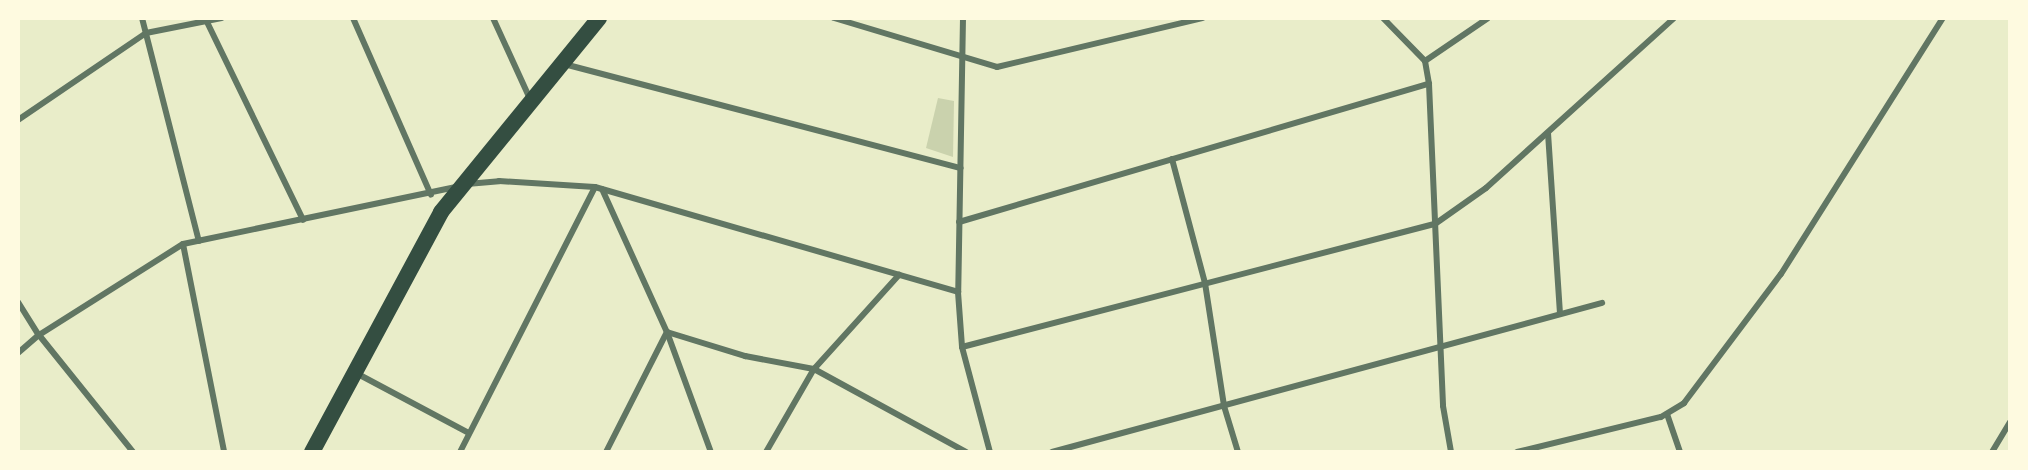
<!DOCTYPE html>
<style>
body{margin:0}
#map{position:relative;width:2028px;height:470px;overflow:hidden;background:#e9edc9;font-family:"Varela Round",sans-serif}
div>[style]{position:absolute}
.green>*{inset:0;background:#cad2ad}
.minor>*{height:6px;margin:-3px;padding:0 3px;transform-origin:3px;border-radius:3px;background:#617663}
.trunk>*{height:16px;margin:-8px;padding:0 8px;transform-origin:8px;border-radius:8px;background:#344e41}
span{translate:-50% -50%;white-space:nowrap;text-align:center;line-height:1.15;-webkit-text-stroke:4.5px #fefae0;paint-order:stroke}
.frame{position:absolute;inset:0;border:20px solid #fefae0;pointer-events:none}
</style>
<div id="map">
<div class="green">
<i style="clip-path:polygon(938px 98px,954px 101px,953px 157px,926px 148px)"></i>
</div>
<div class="minor">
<i style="left:142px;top:18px;width:230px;rotate:75.7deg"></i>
<i style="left:353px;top:18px;width:193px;rotate:66.2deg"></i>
<i style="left:493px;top:18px;width:89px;rotate:65.4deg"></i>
<i style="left:834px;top:18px;width:170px;rotate:16.7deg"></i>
<i style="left:997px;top:67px;width:211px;rotate:-13.4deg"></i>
<i style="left:963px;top:18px;width:274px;rotate:91deg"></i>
<i style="left:958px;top:292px;width:55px;rotate:85.8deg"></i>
<i style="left:962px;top:347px;width:109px;rotate:75.1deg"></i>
<i style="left:1383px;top:18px;width:60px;rotate:45.7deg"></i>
<i style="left:1425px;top:61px;width:23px;rotate:80deg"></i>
<i style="left:1429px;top:84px;width:322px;rotate:87.5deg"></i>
<i style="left:1443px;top:406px;width:47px;rotate:80.1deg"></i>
<i style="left:207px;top:22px;width:220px;rotate:64.1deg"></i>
<i style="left:1425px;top:61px;width:76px;rotate:-34.3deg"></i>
<i style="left:564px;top:64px;width:410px;rotate:14.7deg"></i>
<i style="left:18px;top:120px;width:155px;rotate:-34.2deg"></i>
<i style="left:146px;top:33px;width:77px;rotate:-11.2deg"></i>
<i style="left:1548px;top:133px;width:181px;rotate:86.2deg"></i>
<i style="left:1172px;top:159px;width:128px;rotate:75.1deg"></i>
<i style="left:1205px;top:283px;width:124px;rotate:81.2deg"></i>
<i style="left:1224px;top:406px;width:48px;rotate:73.1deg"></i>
<i style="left:467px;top:184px;width:32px;rotate:-5deg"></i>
<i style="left:499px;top:181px;width:96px;rotate:3.6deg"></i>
<i style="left:595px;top:187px;width:378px;rotate:16.1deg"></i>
<i style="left:602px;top:189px;width:157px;rotate:65.6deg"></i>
<i style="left:667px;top:332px;width:128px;rotate:69.9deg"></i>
<i style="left:959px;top:222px;width:490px;rotate:-16.4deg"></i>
<i style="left:183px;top:244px;width:212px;rotate:78.8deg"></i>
<i style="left:18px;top:302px;width:39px;rotate:58deg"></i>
<i style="left:39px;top:335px;width:150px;rotate:51.2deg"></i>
<i style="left:962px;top:347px;width:489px;rotate:-14.6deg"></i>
<i style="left:1435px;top:224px;width:62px;rotate:-35.2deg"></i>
<i style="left:1486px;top:188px;width:253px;rotate:-42.1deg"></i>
<i style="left:18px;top:353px;width:28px;rotate:-41deg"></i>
<i style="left:39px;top:335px;width:170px;rotate:-32.3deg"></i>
<i style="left:183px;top:244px;width:280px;rotate:-11.8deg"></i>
<i style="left:356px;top:373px;width:128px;rotate:28deg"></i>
<i style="left:1667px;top:414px;width:40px;rotate:71.1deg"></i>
<i style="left:460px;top:452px;width:297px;rotate:-63deg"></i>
<i style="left:606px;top:452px;width:135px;rotate:-63.1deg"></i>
<i style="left:667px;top:332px;width:82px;rotate:17.1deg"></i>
<i style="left:745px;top:356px;width:70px;rotate:10.7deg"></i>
<i style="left:814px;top:369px;width:173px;rotate:28.6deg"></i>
<i style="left:766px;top:452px;width:96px;rotate:-60deg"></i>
<i style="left:814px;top:369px;width:127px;rotate:-47.9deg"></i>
<i style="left:1052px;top:452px;width:570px;rotate:-15.16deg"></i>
<i style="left:1517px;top:452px;width:148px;rotate:-13.7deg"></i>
<i style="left:1661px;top:417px;width:27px;rotate:-31deg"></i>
<i style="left:1684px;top:403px;width:161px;rotate:-53.1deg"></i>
<i style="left:1781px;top:274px;width:303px;rotate:-57.7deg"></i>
<i style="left:1992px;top:452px;width:35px;rotate:-59deg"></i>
</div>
<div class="trunk">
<i style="left:312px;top:452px;width:272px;rotate:-61.7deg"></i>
<i style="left:441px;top:212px;width:250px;rotate:-50.8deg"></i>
</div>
<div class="frame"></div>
</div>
